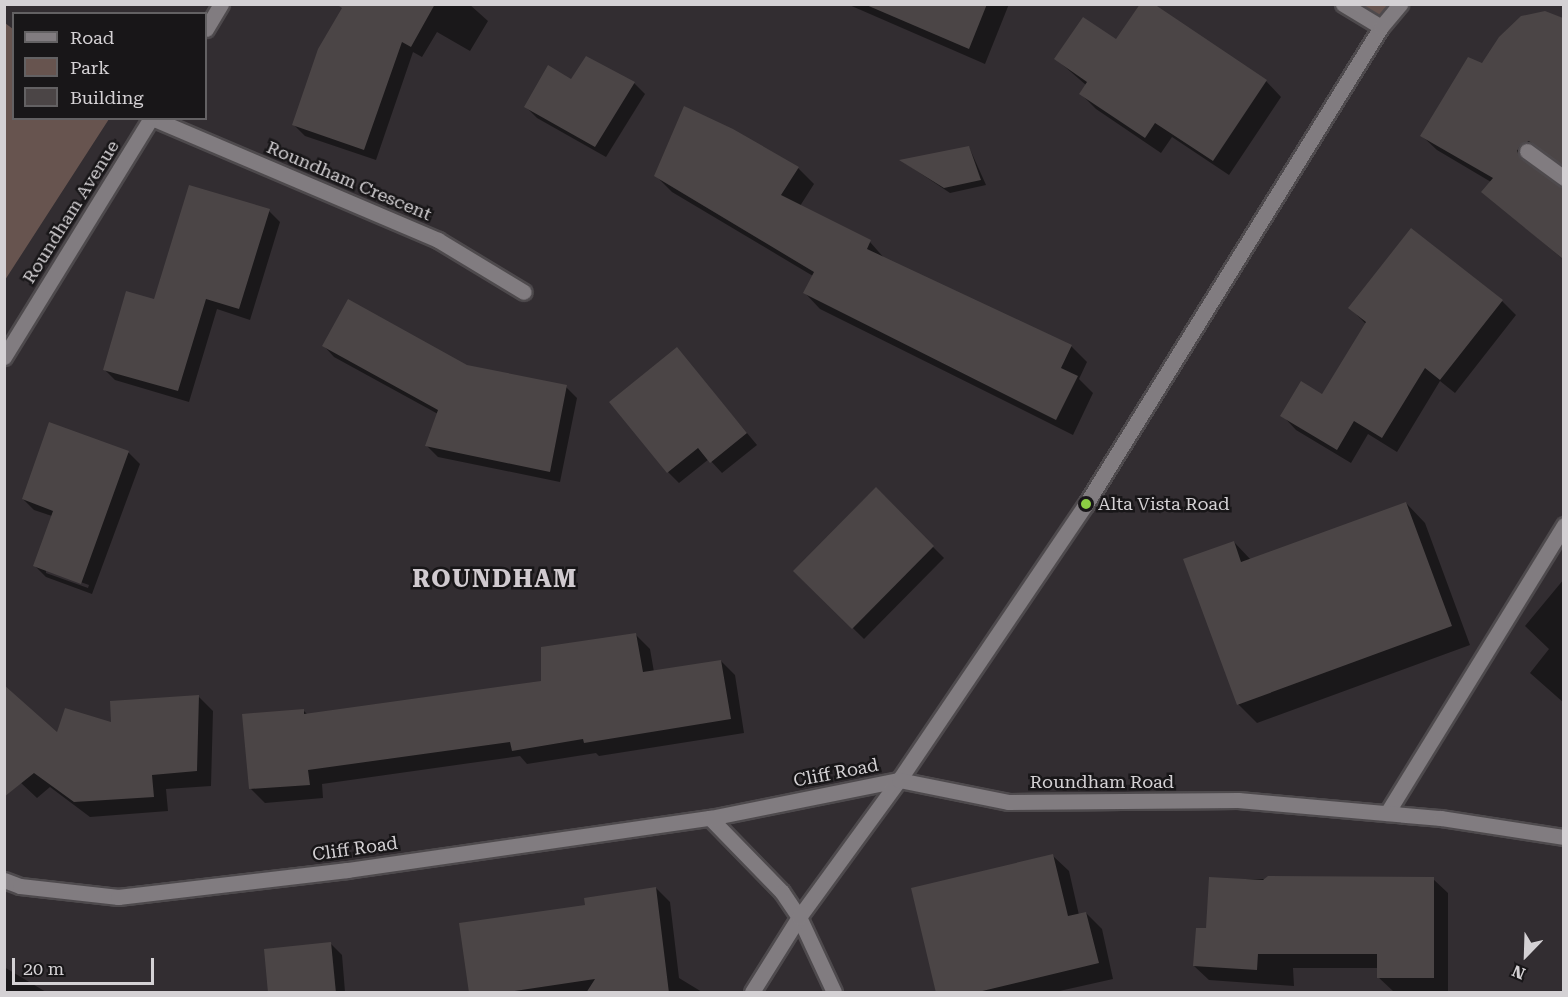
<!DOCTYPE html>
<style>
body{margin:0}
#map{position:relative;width:1568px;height:997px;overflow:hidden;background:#322d31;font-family:"Roboto Serif",serif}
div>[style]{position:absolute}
.green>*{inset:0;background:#67544f}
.shadow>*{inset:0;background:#0007}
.building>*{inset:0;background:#4b4546}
.roads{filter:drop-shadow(2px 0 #4e4a4d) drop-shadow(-2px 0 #4e4a4d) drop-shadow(0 2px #4e4a4d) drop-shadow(0 -2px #4e4a4d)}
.minor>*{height:15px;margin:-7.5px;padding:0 7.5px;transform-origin:7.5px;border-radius:7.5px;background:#817c80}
.dots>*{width:16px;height:16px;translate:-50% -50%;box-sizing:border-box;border:3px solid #181618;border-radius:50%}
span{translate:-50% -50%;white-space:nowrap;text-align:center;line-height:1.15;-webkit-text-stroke:5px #181618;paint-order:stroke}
.street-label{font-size:18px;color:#d4d1d4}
.poi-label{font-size:18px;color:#d4d1d4}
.left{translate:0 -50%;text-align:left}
.district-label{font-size:24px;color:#d0cacf;font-weight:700;letter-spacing:1.5px}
.frame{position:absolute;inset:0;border:6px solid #d4d1d4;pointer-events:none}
.legend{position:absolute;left:12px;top:12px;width:195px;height:108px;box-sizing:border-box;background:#181618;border:2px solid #636163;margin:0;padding:8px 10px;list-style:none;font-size:18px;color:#d4d1d4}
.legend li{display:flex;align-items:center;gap:12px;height:30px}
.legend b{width:30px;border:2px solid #636163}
.north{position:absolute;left:1496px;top:925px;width:60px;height:60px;-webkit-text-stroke:4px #181618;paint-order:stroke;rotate:203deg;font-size:16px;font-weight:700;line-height:24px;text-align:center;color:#d4d1d4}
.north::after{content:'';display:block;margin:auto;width:21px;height:27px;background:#d4d1d4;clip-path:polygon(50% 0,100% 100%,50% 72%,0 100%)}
.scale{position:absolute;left:12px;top:958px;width:142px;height:27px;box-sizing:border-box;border:3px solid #d4d1d4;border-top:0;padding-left:8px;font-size:18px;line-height:21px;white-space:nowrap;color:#d4d1d4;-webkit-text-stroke:4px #181618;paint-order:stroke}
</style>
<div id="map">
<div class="green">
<i style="clip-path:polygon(1343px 5px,1400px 5px,1381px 27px)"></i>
<i style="clip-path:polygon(5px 23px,13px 29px,14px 118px,109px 119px,5px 280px)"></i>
</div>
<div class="shadow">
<i style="clip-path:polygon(345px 4px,469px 4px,488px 21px,470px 51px,437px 32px,422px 57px,413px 52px,376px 160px,305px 136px,294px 125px)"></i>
<i style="clip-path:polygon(847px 4px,1009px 4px,985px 64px)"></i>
<i style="clip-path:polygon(1545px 12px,1564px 19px,1564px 168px,1544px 155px,1533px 160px,1533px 169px,1550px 195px,1564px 206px,1564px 260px,1483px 192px,1491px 182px,1437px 150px,1422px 136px,1482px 65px)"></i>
<i style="clip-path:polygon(1117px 41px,1266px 81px,1281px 97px,1229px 175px,1172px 137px,1161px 153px,1096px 109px,1080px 93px,1086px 85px,1056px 59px)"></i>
<i style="clip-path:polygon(571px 81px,634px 83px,645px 94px,606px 157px,537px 118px,526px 107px)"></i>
<i style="clip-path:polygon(969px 147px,986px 185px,950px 193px,902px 161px)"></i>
<i style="clip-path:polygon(798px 168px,814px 184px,800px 206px,870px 242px,885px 259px,1071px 346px,1087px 362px,1079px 379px,1093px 393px,1073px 435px,820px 309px,805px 293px,813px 276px,672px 192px,656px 176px)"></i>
<i style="clip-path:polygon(269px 211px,280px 222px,250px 320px,217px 309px,189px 402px,115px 380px,104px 369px,155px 301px)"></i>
<i style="clip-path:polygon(1502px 301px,1516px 315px,1455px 393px,1440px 381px,1397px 452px,1368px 434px,1351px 463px,1296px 430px,1282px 415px,1322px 396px,1366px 324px,1350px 308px)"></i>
<i style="clip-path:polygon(324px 346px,467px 366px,566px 387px,577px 398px,560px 482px,438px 457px,427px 446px,438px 414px,334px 357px)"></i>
<i style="clip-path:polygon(677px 349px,757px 445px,722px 473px,709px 459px,679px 483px,668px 472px)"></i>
<i style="clip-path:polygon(evenodd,50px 424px,129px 453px,140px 464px,92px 594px,46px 577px,35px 566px,52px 516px,34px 510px,23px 499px,50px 424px,46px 570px,89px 585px,88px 588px,46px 573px,46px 570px)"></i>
<i style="clip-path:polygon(876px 490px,944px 558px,864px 639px,795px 571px)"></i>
<i style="clip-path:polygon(1406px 503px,1425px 523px,1470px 645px,1257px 723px,1238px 704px,1234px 542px,1251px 560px)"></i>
<i style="clip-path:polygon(1564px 579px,1564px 703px,1530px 673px,1549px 649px,1525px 626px)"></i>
<i style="clip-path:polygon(636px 635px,650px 649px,654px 672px,721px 661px,735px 675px,744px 733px,599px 756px,596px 753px,527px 764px,520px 756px,322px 784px,323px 798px,265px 803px,251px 789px,303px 710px,308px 715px,542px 682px)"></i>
<i style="clip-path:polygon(198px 696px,213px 711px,211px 786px,166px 789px,168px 811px,90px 817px,50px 787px,37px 798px,4px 767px,58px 734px,113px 724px)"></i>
<i style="clip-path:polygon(1053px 856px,1069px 871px,1079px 915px,1086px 913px,1102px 929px,1113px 979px,1055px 992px,937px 992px)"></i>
<i style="clip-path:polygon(1211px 879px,1433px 879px,1448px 893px,1448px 992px,1393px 991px,1378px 977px,1378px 968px,1293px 968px,1294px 986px,1209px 980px,1194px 966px,1208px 930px)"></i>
<i style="clip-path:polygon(656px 888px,670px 902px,679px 978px,702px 992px,471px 992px,587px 906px)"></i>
<i style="clip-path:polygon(331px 944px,342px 955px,345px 992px,270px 992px)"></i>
<i style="clip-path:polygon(4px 967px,46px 992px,4px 992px)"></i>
</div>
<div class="building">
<i style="clip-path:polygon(336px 4px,435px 4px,411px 47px,402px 42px,364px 150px,292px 125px,318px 49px,342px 8px)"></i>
<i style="clip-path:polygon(864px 4px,987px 4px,969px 49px)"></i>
<i style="clip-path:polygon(1140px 4px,1154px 4px,1267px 80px,1213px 161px,1155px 123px,1145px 138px,1079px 94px,1087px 82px,1054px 59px,1083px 17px,1116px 39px)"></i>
<i style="clip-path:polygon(1545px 11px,1563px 18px,1563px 166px,1529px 141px,1520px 145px,1517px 151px,1521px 159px,1563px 188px,1563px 259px,1481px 192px,1493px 178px,1420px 136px,1468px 57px,1482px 63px,1499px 37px,1521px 16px)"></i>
<i style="clip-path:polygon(586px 56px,635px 82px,595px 147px,524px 107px,548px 65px,571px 79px)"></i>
<i style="clip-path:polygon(684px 106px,733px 129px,799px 167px,781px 195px,871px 240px,867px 249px,1072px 345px,1061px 368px,1078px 376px,1056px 420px,803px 293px,814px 272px,654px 176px)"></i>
<i style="clip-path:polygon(969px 146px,981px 180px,944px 188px,899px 160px)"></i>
<i style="clip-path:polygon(189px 185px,270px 209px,239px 309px,206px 299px,178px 391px,103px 370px,126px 291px,154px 299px)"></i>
<i style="clip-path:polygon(1411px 228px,1503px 300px,1440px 380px,1425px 368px,1382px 438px,1354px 421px,1337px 450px,1280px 416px,1301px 381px,1322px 394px,1366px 322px,1348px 308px)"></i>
<i style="clip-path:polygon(348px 299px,467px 365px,567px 385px,550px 472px,425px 446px,438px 410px,322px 346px)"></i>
<i style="clip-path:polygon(677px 347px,747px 433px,710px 463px,698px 448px,667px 473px,609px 402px)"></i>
<i style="clip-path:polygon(49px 422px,129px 451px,81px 584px,33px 566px,53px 511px,22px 499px)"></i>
<i style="clip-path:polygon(876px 487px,934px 546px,852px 629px,793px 571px)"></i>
<i style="clip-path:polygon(1406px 502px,1452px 626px,1237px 705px,1183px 559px,1234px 541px,1241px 562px)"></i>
<i style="clip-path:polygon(636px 633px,643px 672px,721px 660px,731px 719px,584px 743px,583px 739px,512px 751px,510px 742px,308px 770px,310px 785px,249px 789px,242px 714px,304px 709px,304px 714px,541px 681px,541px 647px)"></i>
<i style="clip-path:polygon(4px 685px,57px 732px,65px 708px,111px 722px,110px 701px,199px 695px,197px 771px,152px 775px,154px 797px,74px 802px,34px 773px,4px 797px)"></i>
<i style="clip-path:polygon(1053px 854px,1068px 916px,1086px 912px,1099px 963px,974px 993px,936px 993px,911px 888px)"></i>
<i style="clip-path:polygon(1268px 876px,1434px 877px,1434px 978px,1377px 978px,1377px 954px,1258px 954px,1257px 970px,1193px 966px,1196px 928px,1206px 928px,1209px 877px,1263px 880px)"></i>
<i style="clip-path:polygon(656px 887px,669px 993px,586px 993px,595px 979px,501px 993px,469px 993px,459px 923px,585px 905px,584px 898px)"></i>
<i style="clip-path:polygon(331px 942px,336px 993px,268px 993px,264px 949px)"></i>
</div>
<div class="roads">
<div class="minor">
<i style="left:1343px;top:4px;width:44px;rotate:31.2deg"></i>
<i style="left:206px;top:29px;width:29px;rotate:-59deg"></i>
<i style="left:152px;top:118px;width:311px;rotate:23.1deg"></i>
<i style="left:438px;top:240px;width:100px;rotate:31.2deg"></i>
<i style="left:1527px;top:151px;width:46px;rotate:36.1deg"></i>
<i style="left:4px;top:357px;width:281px;rotate:-58.4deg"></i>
<i style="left:1387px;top:813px;width:338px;rotate:-58.4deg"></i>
<i style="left:710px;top:818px;width:103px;rotate:45.8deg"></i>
<i style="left:782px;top:892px;width:30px;rotate:56deg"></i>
<i style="left:799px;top:917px;width:83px;rotate:65deg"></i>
<i style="left:4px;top:880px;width:17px;rotate:21deg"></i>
<i style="left:20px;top:886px;width:99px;rotate:6.4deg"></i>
<i style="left:118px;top:897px;width:231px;rotate:-6.7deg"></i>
<i style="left:347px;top:870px;width:367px;rotate:-8.2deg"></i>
<i style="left:710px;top:818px;width:193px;rotate:-11.4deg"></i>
<i style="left:899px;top:780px;width:333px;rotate:-55.9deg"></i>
<i style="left:1086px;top:504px;width:561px;rotate:-58.27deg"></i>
<i style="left:1381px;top:27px;width:30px;rotate:-50deg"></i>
<i style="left:752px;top:992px;width:89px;rotate:-57.9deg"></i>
<i style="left:799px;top:917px;width:170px;rotate:-53.9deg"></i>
<i style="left:899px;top:780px;width:111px;rotate:11.4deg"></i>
<i style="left:1008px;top:802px;width:230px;rotate:-0.5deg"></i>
<i style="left:1238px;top:800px;width:204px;rotate:5.1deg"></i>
<i style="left:1441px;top:818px;width:124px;rotate:8.8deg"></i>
</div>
</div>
<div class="dots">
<i style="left:1086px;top:504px;background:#8dce44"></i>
</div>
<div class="street-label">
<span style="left:349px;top:181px;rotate:23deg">Roundham Crescent</span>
<span style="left:71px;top:212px;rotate:-58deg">Roundham Avenue</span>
<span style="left:836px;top:773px;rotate:-11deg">Cliff Road</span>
<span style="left:1102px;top:782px">Roundham Road</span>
<span style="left:355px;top:849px;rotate:-8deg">Cliff Road</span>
</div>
<div class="poi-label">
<span class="left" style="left:1098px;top:504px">Alta Vista Road</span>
</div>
<div class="district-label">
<span style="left:495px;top:580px">ROUNDHAM</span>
</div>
<div class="frame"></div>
<ul class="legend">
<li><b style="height:8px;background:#817c80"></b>Road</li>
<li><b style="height:16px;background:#67544f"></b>Park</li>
<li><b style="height:16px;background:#4b4546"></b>Building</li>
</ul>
<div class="north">N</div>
<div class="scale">20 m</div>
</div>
